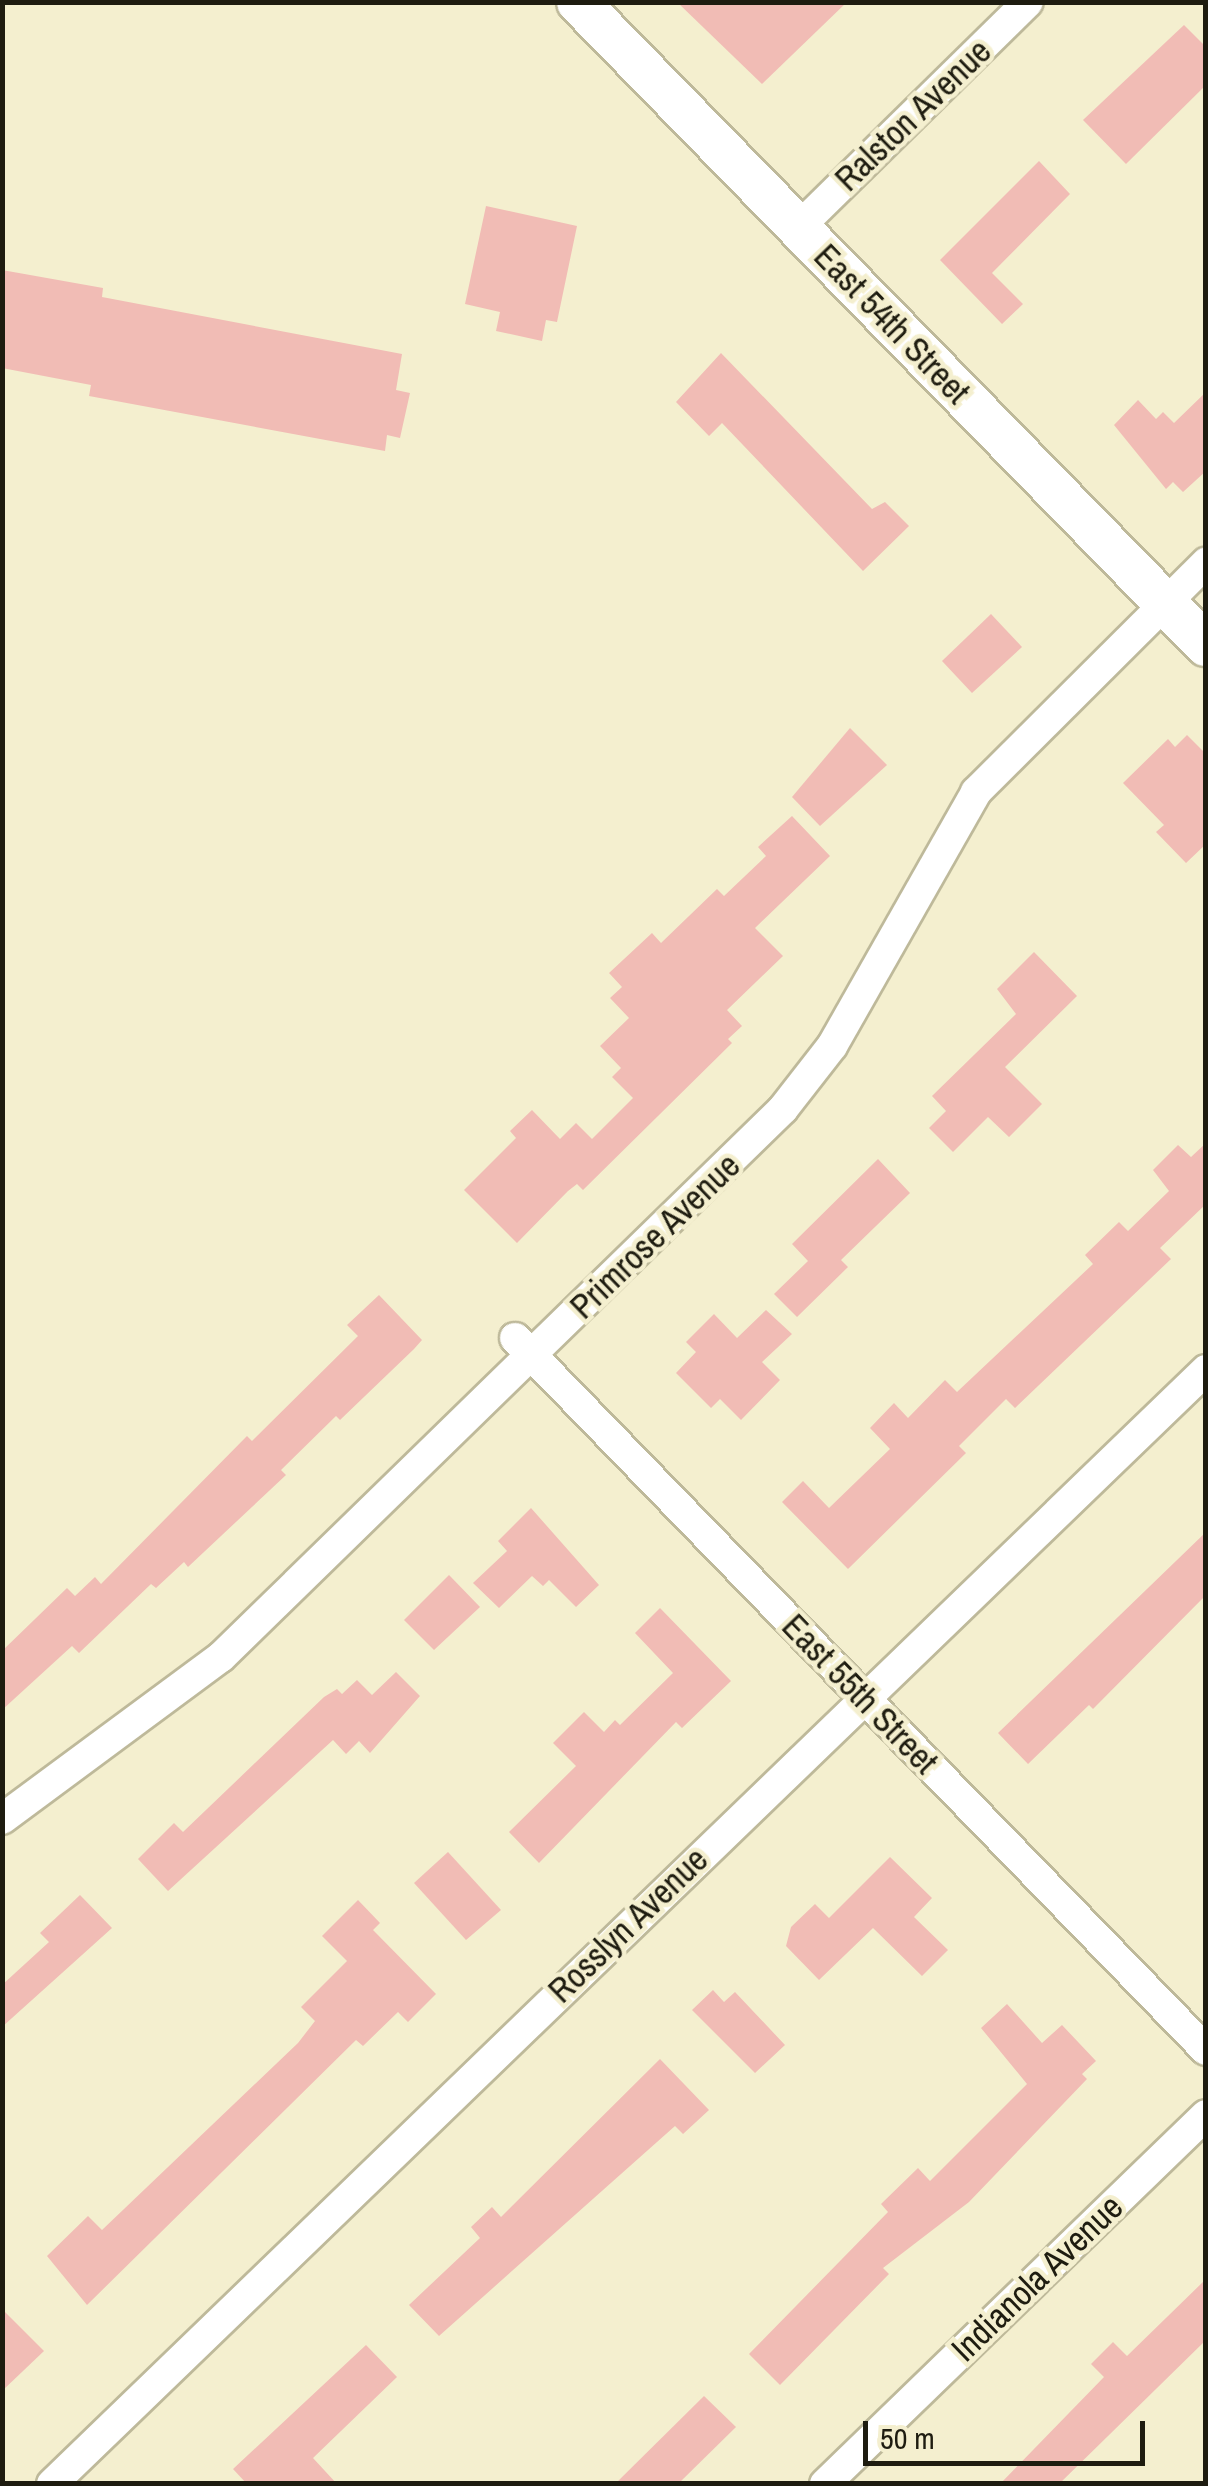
<!DOCTYPE html>
<style>
body{margin:0}
#map{position:relative;width:1208px;height:2486px;overflow:hidden;background:#f4efcf;font-family:"Archivo Narrow",sans-serif}
div>[style]{position:absolute}
.building>*{inset:0;background:#f1bcb5}
.roads{filter:drop-shadow(2px 0 #beb99a) drop-shadow(-2px 0 #beb99a) drop-shadow(0 2px #beb99a) drop-shadow(0 -2px #beb99a)}
.street>*{height:30px;margin:-15px;padding:0 15px;transform-origin:15px;border-radius:15px;background:#fff}
.secondary>*{height:42px;margin:-21px;padding:0 21px;transform-origin:21px;border-radius:21px;background:#fff}
span{translate:-50% -50%;white-space:nowrap;text-align:center;line-height:1.15;-webkit-text-stroke:9px #f4efcf;paint-order:stroke}
.street-label{font-size:35px;color:#1e1c10}
.frame{position:absolute;inset:0;border:5px solid #1e1c10;pointer-events:none}
.scale{position:absolute;left:863px;top:2421px;width:282px;height:45px;box-sizing:border-box;border:5px solid #1e1c10;border-top:0;padding-left:12px;font-size:30px;line-height:35px;white-space:nowrap;color:#1e1c10;-webkit-text-stroke:8px #f4efcf;paint-order:stroke}
</style>
<div id="map">
<div class="building">
<i style="clip-path:polygon(677px 2px,847px 2px,762px 84px)"></i>
<i style="clip-path:polygon(1184px 25px,1206px 47px,1206px 85px,1126px 164px,1083px 120px)"></i>
<i style="clip-path:polygon(1039px 161px,1070px 194px,992px 273px,1023px 304px,1002px 324px,940px 260px)"></i>
<i style="clip-path:polygon(486px 206px,577px 226px,557px 322px,546px 320px,542px 341px,496px 331px,500px 312px,465px 304px)"></i>
<i style="clip-path:polygon(2px 270px,103px 288px,102px 297px,402px 354px,396px 390px,410px 393px,400px 438px,387px 435px,385px 451px,89px 396px,91px 385px,2px 368px)"></i>
<i style="clip-path:polygon(721px 353px,872px 509px,885px 502px,909px 526px,863px 571px,722px 423px,709px 436px,676px 402px)"></i>
<i style="clip-path:polygon(1206px 392px,1206px 471px,1183px 492px,1173px 482px,1166px 489px,1114px 425px,1138px 400px,1156px 419px,1163px 412px,1174px 423px)"></i>
<i style="clip-path:polygon(991px 614px,1022px 647px,972px 693px,942px 661px)"></i>
<i style="clip-path:polygon(850px 728px,887px 765px,820px 826px,792px 797px)"></i>
<i style="clip-path:polygon(1187px 735px,1206px 754px,1206px 844px,1186px 863px,1156px 832px,1164px 825px,1123px 783px,1168px 739px,1175px 747px)"></i>
<i style="clip-path:polygon(792px 816px,830px 856px,755px 928px,783px 956px,727px 1010px,742px 1026px,728px 1039px,732px 1043px,583px 1190px,577px 1184px,568px 1191px,517px 1243px,464px 1190px,516px 1138px,510px 1131px,532px 1110px,560px 1139px,576px 1123px,592px 1139px,633px 1098px,612px 1077px,621px 1068px,600px 1046px,629px 1018px,610px 998px,622px 987px,609px 973px,652px 933px,661px 943px,717px 889px,724px 896px,766px 856px,758px 847px)"></i>
<i style="clip-path:polygon(1034px 952px,1077px 996px,1005px 1067px,1042px 1104px,1009px 1137px,988px 1117px,953px 1152px,929px 1128px,946px 1111px,932px 1096px,1016px 1014px,997px 989px)"></i>
<i style="clip-path:polygon(1206px 1143px,1206px 1204px,1160px 1248px,1171px 1259px,1015px 1408px,1006px 1399px,959px 1446px,966px 1453px,848px 1569px,782px 1502px,803px 1481px,829px 1508px,890px 1449px,870px 1428px,894px 1403px,908px 1418px,945px 1380px,957px 1392px,1093px 1264px,1085px 1255px,1119px 1222px,1128px 1231px,1169px 1191px,1153px 1170px,1178px 1145px,1191px 1157px)"></i>
<i style="clip-path:polygon(878px 1159px,910px 1193px,841px 1260px,848px 1267px,797px 1317px,774px 1294px,808px 1261px,792px 1244px)"></i>
<i style="clip-path:polygon(379px 1295px,422px 1340px,414px 1349px,340px 1420px,336px 1416px,281px 1470px,286px 1475px,188px 1567px,184px 1562px,156px 1588px,151px 1584px,79px 1653px,72px 1646px,2px 1710px,2px 1651px,67px 1588px,75px 1596px,95px 1577px,101px 1584px,247px 1436px,252px 1441px,358px 1336px,347px 1325px)"></i>
<i style="clip-path:polygon(766px 1310px,792px 1334px,762px 1362px,780px 1380px,741px 1420px,720px 1399px,711px 1408px,676px 1373px,696px 1352px,686px 1342px,714px 1314px,737px 1338px)"></i>
<i style="clip-path:polygon(531px 1508px,599px 1585px,576px 1607px,549px 1580px,543px 1586px,532px 1576px,499px 1608px,473px 1583px,507px 1551px,498px 1541px)"></i>
<i style="clip-path:polygon(1206px 1532px,1206px 1595px,1093px 1709px,1089px 1705px,1028px 1764px,998px 1733px)"></i>
<i style="clip-path:polygon(449px 1575px,480px 1607px,434px 1650px,404px 1620px)"></i>
<i style="clip-path:polygon(660px 1608px,731px 1681px,682px 1728px,676px 1722px,539px 1863px,509px 1832px,576px 1766px,553px 1743px,584px 1712px,604px 1732px,615px 1720px,620px 1725px,673px 1673px,635px 1633px)"></i>
<i style="clip-path:polygon(396px 1672px,420px 1696px,370px 1753px,359px 1741px,346px 1754px,333px 1740px,168px 1891px,138px 1859px,174px 1823px,183px 1832px,324px 1697px,337px 1689px,342px 1694px,357px 1680px,372px 1695px)"></i>
<i style="clip-path:polygon(448px 1852px,501px 1910px,466px 1940px,414px 1883px)"></i>
<i style="clip-path:polygon(890px 1857px,932px 1898px,914px 1917px,948px 1950px,922px 1976px,873px 1928px,819px 1980px,786px 1946px,791px 1927px,815px 1904px,829px 1918px)"></i>
<i style="clip-path:polygon(80px 1895px,112px 1928px,2px 2027px,2px 1985px,49px 1942px,40px 1933px)"></i>
<i style="clip-path:polygon(358px 1900px,380px 1923px,373px 1930px,436px 1994px,408px 2022px,398px 2012px,363px 2046px,356px 2040px,87px 2305px,47px 2256px,88px 2216px,102px 2230px,298px 2043px,315px 2021px,301px 2007px,347px 1961px,322px 1936px)"></i>
<i style="clip-path:polygon(713px 1990px,724px 2002px,735px 1992px,785px 2045px,755px 2073px,692px 2010px)"></i>
<i style="clip-path:polygon(1007px 2004px,1042px 2043px,1062px 2025px,1096px 2061px,1082px 2074px,1087px 2079px,969px 2202px,883px 2268px,889px 2274px,780px 2385px,749px 2354px,888px 2212px,881px 2204px,918px 2168px,930px 2181px,1027px 2084px,981px 2028px)"></i>
<i style="clip-path:polygon(660px 2059px,709px 2110px,683px 2134px,675px 2126px,439px 2336px,409px 2305px,480px 2238px,471px 2227px,492px 2207px,501px 2217px)"></i>
<i style="clip-path:polygon(1206px 2279px,1206px 2340px,1059px 2484px,1000px 2484px,1104px 2377px,1091px 2364px,1113px 2342px,1127px 2356px)"></i>
<i style="clip-path:polygon(2px 2309px,44px 2351px,2px 2391px)"></i>
<i style="clip-path:polygon(366px 2345px,397px 2377px,313px 2458px,337px 2484px,247px 2484px,233px 2469px)"></i>
<i style="clip-path:polygon(704px 2396px,736px 2427px,678px 2484px,615px 2484px)"></i>
</div>
<div class="roads">
<div class="street">
<i style="left:798px;top:228px;width:322px;rotate:-44.5deg"></i>
<i style="left:515px;top:1338px;width:992px;rotate:45.86deg"></i>
<i style="left:2px;top:1819px;width:272px;rotate:-36.5deg"></i>
<i style="left:221px;top:1657px;width:785px;rotate:-44.28deg"></i>
<i style="left:783px;top:1109px;width:80px;rotate:-52.1deg"></i>
<i style="left:832px;top:1046px;width:292px;rotate:-60.4deg"></i>
<i style="left:976px;top:792px;width:325px;rotate:-44.9deg"></i>
<i style="left:52px;top:2484px;width:1604px;rotate:-43.99deg"></i>
<i style="left:825px;top:2484px;width:530px;rotate:-44.08deg"></i>
</div>
<div class="secondary">
<i style="left:578px;top:2px;width:899px;rotate:45.68deg"></i>
</div>
</div>
<div class="street-label">
<span style="left:913px;top:115px;rotate:-44deg">Ralston Avenue</span>
<span style="left:892px;top:324px;rotate:46deg">East 54th Street</span>
<span style="left:655px;top:1236px;rotate:-44deg">Primrose Avenue</span>
<span style="left:860px;top:1694px;rotate:46deg">East 55th Street</span>
<span style="left:628px;top:1925px;rotate:-44deg">Rosslyn Avenue</span>
<span style="left:1037px;top:2278px;rotate:-44deg">Indianola Avenue</span>
</div>
<div class="frame"></div>
<div class="scale">50 m</div>
</div>
